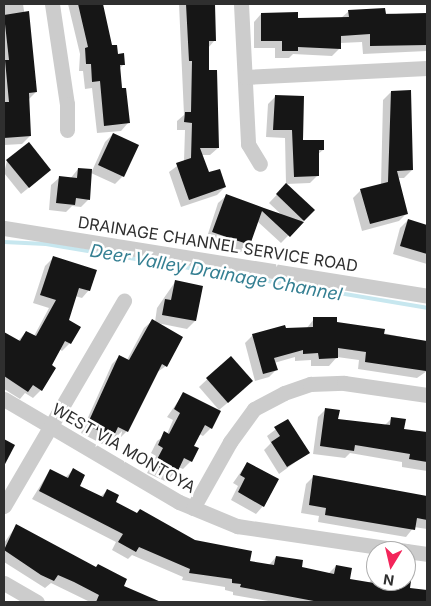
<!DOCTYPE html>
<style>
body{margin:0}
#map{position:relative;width:431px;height:606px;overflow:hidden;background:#fff;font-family:Inter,sans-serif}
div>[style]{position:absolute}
.shadow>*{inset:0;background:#0003}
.stream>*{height:4px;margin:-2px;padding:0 2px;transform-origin:2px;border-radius:2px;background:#c7e7ef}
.building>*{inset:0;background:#161616}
.minor>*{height:15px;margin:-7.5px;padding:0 7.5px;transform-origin:7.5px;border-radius:7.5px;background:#ccc}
span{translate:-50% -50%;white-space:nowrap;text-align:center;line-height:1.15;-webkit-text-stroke:5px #fff;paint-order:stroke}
.street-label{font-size:16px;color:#2f2f2f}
.water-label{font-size:18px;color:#347f92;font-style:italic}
.frame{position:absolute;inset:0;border:5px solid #2f2f2f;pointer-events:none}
.north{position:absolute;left:366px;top:541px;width:50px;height:50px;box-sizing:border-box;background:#fff;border:1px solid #acacac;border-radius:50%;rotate:189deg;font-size:14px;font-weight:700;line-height:20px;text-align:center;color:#2f2f2f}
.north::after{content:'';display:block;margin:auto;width:18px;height:22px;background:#f3255a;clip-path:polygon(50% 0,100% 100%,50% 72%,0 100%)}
</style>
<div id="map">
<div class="shadow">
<i style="clip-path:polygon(4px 4px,23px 4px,36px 92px,28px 100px,30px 136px,22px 144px,4px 145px)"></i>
<i style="clip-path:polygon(68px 4px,102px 4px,111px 47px,124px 64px,119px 69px,128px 123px,121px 131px,97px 133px,92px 88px,85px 89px,83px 71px,79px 71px,80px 54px)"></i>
<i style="clip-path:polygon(179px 4px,214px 4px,215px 40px,208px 48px,208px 71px,218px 148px,210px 155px,201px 155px,208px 174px,225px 187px,217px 195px,181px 207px,169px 172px,184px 161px,185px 130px,177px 130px,177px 121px,184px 115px)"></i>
<i style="clip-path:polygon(349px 11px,427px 16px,427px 51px,363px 54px,362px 42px,340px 43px,340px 48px,332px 56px,293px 54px,289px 58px,275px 58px,275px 48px,254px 48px,254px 22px,261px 14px,297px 19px,341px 18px)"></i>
<i style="clip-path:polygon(391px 92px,412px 170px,404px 178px,397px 178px,407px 213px,399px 221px,362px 231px,353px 198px,361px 190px,381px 185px,383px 100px)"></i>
<i style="clip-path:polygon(275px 97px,302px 142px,323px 150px,317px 155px,318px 175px,310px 183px,286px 184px,285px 138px,266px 137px,268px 104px)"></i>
<i style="clip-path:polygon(113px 134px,123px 176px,115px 184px,91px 173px,89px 199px,81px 207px,72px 206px,66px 212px,49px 210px,51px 185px,59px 178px,70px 179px,78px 169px,92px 171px,105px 142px)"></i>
<i style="clip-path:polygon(7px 161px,42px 177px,21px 194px,4px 173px)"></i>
<i style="clip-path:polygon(286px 185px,313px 210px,281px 243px,257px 221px,249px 244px,241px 252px,206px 240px,218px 203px,226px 196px,283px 216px,269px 203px)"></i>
<i style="clip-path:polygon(408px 220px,427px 226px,427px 264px,393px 254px,400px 228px)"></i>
<i style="clip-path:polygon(53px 258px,89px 290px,82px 298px,75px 296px,67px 321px,70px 343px,62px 351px,59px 349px,41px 390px,33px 398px,25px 393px,20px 399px,4px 389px,4px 334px,18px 341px,26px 332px,34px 336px,49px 308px,33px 303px,45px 266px)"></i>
<i style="clip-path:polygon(175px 282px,201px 287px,195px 321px,187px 329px,157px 323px,166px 366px,156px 373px,127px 431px,119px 439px,113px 436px,104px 445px,81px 433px,112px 364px,120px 356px,127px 360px,144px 328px,152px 321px,155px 322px,157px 308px)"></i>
<i style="clip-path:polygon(314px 319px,427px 342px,427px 371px,417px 378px,358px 369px,359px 360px,337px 357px,329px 366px,311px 366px,311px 360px,295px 361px,295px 357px,274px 363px,276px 370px,269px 377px,255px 381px,245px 343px,253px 335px,306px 329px)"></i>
<i style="clip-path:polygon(230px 358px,244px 389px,219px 410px,199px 387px)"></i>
<i style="clip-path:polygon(184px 393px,211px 428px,203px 436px,199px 434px,193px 447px,197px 449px,191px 461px,183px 469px,178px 467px,167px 482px,147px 473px,156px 456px,151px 453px,157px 441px,167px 434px,173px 420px,167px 417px)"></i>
<i style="clip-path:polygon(326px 409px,337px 420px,384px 426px,392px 418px,403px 430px,426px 433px,427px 430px,427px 471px,402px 467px,402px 462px,350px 453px,345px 458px,313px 454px,318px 417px)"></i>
<i style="clip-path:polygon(288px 420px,308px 453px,279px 474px,264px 450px,271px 443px,267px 436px)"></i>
<i style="clip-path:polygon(247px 463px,263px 506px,256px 514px,231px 500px,238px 486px,233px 483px)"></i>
<i style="clip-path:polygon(50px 470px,65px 478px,73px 470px,78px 487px,100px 497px,107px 491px,114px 502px,195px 542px,249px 562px,269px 565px,276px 557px,300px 568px,328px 574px,336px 566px,349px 580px,368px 584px,376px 574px,376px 581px,410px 580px,408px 589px,427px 592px,427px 602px,274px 602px,233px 595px,233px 592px,225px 590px,225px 587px,182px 580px,183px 577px,132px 555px,128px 559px,112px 550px,116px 542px,32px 499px)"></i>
<i style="clip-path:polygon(314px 476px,427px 497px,427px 529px,414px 527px,406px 537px,318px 522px,319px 516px,301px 513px,306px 484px)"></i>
<i style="clip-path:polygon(16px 526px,122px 587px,158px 602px,90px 602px,51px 583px,45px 588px,4px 562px,4px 543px)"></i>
</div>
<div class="stream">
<i style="left:4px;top:242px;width:42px;rotate:2.7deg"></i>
<i style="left:46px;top:244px;width:386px;rotate:9.5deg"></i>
</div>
<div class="building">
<i style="clip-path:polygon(78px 4px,103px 4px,112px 45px,117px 45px,118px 54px,124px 53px,125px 65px,120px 65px,122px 88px,126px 88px,130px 123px,104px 126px,100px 81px,92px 82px,91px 64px,86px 64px,85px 48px,88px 47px)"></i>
<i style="clip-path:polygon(186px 4px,215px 4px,216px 41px,209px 41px,209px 70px,217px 70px,219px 148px,200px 148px,209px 172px,220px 169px,226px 187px,189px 200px,176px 163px,191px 158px,192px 123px,184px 122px,185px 112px,191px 112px,192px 61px,189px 61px)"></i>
<i style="clip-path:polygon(385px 8px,386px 14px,427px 13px,427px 45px,370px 46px,370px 34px,341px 36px,341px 49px,298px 47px,298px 51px,282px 51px,282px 41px,261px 41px,261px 13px,298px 12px,298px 18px,349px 17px,348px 10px)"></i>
<i style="clip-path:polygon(29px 11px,37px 92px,29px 93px,31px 136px,4px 138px,4px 102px,9px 102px,5px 60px,9px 60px,4px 15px)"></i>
<i style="clip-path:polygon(411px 90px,413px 170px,397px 171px,408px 214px,370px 224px,360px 189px,388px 182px,391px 91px)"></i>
<i style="clip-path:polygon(275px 95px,304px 96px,303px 140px,324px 140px,324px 150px,319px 150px,319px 176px,294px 177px,292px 130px,273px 130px)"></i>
<i style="clip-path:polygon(113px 133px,139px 145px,124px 177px,98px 165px)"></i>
<i style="clip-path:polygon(29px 142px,51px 170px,29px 188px,6px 160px)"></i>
<i style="clip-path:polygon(78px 168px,92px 169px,90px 200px,76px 198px,75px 205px,56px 203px,59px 176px,77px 178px)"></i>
<i style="clip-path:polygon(286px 183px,315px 210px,304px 221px,276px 194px)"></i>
<i style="clip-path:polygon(226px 194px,264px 208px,304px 222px,290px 237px,262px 211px,250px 245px,212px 232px)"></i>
<i style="clip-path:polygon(408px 219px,427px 225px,427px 254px,400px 246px)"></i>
<i style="clip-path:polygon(53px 256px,97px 270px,90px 291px,79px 288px,69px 320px,81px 327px,71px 344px,65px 341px,52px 365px,56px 368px,42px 391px,33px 385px,28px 392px,4px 376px,4px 332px,20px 341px,26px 331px,36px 336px,56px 300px,40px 295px)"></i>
<i style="clip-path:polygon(175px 280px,203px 286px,196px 321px,162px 315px,165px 299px,171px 300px)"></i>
<i style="clip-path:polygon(313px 317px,337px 317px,337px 322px,385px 329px,384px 334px,427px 341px,426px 371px,365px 362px,366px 352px,338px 348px,338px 358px,319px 359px,318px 353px,303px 354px,303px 350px,274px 358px,278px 370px,263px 374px,252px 334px,285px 325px,286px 328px,313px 327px)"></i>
<i style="clip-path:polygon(152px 319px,183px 337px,167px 367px,162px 364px,128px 432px,118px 427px,113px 438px,87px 425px,119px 355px,129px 360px)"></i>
<i style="clip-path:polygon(231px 356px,253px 381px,228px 403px,206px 378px)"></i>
<i style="clip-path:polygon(183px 392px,221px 411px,212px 429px,205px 425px,194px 446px,199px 448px,192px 462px,184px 458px,176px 475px,154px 465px,163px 448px,158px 445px,164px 431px,169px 434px,180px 413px,174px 409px)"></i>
<i style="clip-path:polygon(325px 408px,340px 410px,338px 419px,390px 425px,391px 417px,406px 419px,404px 429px,427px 432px,427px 462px,409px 459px,410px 454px,355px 445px,354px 451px,320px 446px)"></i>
<i style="clip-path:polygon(288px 419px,310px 453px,287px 467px,271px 442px,280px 436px,274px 427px)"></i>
<i style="clip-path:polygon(4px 439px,15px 445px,4px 466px)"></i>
<i style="clip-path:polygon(247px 462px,279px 479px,264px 507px,238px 492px,245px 478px,240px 475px)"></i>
<i style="clip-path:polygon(73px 468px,85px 475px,80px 486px,103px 497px,107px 489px,119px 495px,116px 502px,137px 513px,140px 509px,195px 540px,252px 551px,250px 561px,274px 565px,276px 556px,303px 560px,302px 567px,334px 574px,336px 565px,352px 568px,350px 579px,374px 583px,411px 581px,410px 588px,427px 590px,426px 602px,319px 602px,240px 587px,241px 584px,232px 583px,232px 579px,189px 573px,190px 569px,139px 547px,136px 552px,118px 542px,123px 534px,39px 491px,50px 469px,68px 478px)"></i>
<i style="clip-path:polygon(313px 475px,427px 496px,427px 520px,417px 518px,415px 530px,325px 515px,326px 508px,309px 505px)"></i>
<i style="clip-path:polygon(16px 524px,96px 567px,98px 564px,127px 579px,124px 586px,161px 602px,96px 602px,99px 595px,74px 582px,58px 575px,54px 581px,41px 575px,4px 550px)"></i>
</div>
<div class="minor">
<i style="left:52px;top:4px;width:101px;rotate:81.5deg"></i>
<i style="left:67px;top:104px;width:26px;rotate:90deg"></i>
<i style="left:241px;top:4px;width:140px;rotate:87.1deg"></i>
<i style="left:248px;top:144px;width:23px;rotate:59deg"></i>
<i style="left:245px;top:77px;width:182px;rotate:-2.8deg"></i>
<i style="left:4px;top:228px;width:428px;rotate:9.1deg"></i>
<i style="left:4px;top:399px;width:203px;rotate:30.5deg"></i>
<i style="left:179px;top:502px;width:63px;rotate:22.5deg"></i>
<i style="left:237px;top:526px;width:171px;rotate:8.4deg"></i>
<i style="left:4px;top:506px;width:238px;rotate:-59.7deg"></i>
<i style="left:193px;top:508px;width:76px;rotate:-60.7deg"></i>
<i style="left:230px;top:442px;width:41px;rotate:-54deg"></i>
<i style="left:254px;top:409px;width:34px;rotate:-28deg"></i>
<i style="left:284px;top:393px;width:28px;rotate:-19deg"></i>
<i style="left:310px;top:384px;width:34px;rotate:-2deg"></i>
<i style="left:344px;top:383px;width:84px;rotate:8.2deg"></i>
<i style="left:406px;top:551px;width:21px;rotate:8deg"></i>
<i style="left:4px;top:583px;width:38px;rotate:30deg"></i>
</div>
<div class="street-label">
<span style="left:218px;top:244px;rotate:9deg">DRAINAGE CHANNEL SERVICE ROAD</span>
<span style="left:124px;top:448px;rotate:30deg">WEST VIA MONTOYA</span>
</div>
<div class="water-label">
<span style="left:216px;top:273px;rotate:10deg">Deer Valley Drainage Channel</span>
</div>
<div class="frame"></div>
<div class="north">N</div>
</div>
